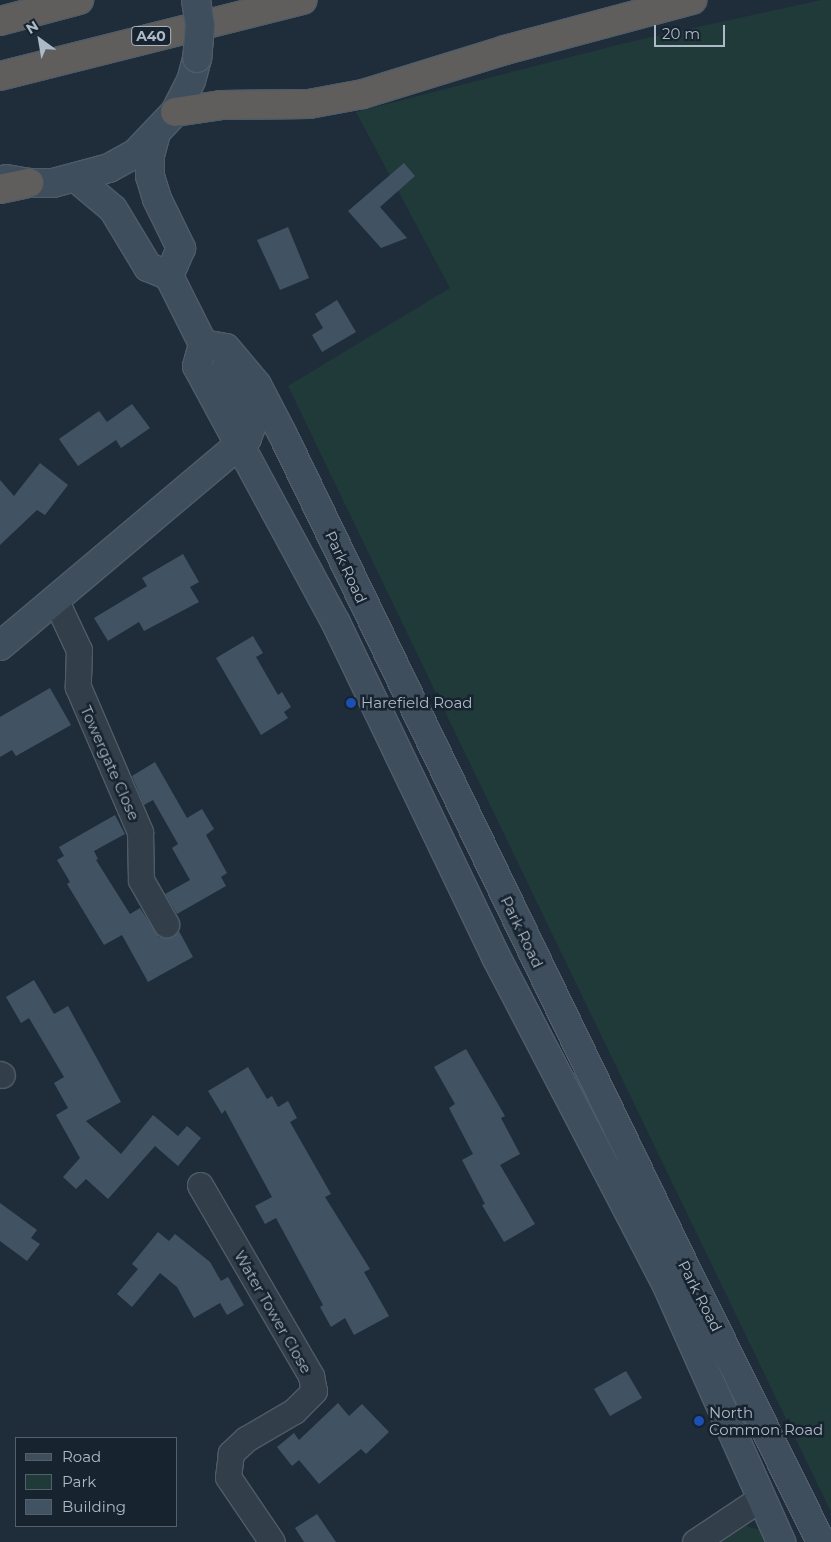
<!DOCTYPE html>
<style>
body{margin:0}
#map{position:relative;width:831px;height:1542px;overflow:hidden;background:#1e2d39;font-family:Montserrat,sans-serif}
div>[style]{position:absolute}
.green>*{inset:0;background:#203a3a}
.building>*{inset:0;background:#415362}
.roads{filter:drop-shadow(1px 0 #4f5c68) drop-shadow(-1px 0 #4f5c68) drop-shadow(0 1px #4f5c68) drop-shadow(0 -1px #4f5c68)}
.minor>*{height:25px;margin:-12.5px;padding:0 12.5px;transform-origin:12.5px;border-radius:12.5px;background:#323e4a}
.secondary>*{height:28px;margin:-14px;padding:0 14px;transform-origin:14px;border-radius:14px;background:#3f4e5d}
.trunk>*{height:28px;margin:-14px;padding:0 14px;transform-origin:14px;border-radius:14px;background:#605e5c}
.bridges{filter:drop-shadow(1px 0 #4f5c68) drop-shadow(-1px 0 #4f5c68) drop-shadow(0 1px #4f5c68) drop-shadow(0 -1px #4f5c68)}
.secondary-bridge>*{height:28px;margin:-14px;padding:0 14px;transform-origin:14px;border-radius:14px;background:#3f4e5d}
.dots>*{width:14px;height:14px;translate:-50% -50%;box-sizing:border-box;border:2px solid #17232e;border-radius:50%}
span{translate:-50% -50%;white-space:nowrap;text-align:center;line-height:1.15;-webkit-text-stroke:5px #17232e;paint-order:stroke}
.shield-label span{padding:1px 4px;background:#17232e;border:1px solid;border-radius:4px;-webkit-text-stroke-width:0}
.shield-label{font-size:14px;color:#acb9c7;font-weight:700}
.street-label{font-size:15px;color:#acb9c7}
.poi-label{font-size:15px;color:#acb9c7}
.left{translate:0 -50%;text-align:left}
.legend{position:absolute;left:15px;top:1437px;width:162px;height:90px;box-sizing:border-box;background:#17232e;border:1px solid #535f6b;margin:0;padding:6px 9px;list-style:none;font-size:15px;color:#acb9c7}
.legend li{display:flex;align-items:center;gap:10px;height:25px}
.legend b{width:25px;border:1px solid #535f6b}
.north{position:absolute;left:15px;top:15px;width:50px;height:50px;-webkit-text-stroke:4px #17232e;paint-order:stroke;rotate:328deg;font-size:14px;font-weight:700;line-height:20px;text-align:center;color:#acb9c7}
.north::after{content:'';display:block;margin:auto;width:18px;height:22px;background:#acb9c7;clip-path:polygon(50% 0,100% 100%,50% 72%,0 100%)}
.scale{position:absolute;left:654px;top:25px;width:71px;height:22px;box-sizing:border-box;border:2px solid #acb9c7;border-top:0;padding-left:6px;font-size:15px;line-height:18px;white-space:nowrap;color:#acb9c7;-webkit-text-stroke:4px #17232e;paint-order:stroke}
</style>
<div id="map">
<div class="green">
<i style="clip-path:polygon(821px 0,831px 0,831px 1512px,288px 386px,450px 288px,356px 112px,625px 43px)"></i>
<i style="clip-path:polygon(746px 1526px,760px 1530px,766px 1542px,721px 1542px)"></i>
</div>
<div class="building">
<i style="clip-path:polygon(404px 163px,415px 176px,380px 207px,407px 238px,381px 248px,348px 211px)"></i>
<i style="clip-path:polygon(288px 227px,309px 278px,280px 290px,257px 240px)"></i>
<i style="clip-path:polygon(337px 300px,356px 332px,322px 352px,312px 335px,323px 328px,315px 314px)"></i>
<i style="clip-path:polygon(132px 404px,150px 428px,121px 448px,116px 440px,78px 466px,59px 439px,99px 411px,107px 422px)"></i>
<i style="clip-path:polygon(40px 463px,68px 485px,45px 515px,37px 510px,0 545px,0 480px,14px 496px)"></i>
<i style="clip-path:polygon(183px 554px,199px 582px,190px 587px,199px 602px,144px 631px,139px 622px,108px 641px,94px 618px,147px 586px,142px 578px)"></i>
<i style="clip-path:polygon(253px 636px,263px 653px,256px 657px,278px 695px,282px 692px,291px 707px,284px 712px,288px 718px,261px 735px,216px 658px)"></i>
<i style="clip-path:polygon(50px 688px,71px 725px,16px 756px,12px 750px,0 757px,0 717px)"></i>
<i style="clip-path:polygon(155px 762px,187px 818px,202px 809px,214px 829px,206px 835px,227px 873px,221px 877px,226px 886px,177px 914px,165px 894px,190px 880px,172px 848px,178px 844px,153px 800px,144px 805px,132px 776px)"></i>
<i style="clip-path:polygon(115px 815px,125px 834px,94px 851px,98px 859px,96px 860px,130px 914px,140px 908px,159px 937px,173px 937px,179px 931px,193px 957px,148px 982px,122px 935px,104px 945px,67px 884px,70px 882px,57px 860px,64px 856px,59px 847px)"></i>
<i style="clip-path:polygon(34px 980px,54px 1014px,68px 1006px,121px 1102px,86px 1121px,121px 1154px,153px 1115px,178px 1136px,187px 1126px,201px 1138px,178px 1166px,155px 1146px,108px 1199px,86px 1179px,76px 1189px,63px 1177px,80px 1158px,56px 1115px,68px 1108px,54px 1083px,64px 1077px,29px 1018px,21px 1023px,6px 997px)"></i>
<i style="clip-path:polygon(466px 1049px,505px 1116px,501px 1118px,520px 1154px,500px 1165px,535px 1224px,504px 1242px,482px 1205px,485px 1204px,462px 1160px,473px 1154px,449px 1108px,455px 1104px,434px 1067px)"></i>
<i style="clip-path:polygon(248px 1067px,267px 1099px,272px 1096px,278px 1107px,288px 1101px,297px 1118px,290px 1122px,331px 1194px,325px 1197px,370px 1269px,364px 1272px,389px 1316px,354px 1335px,345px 1318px,331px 1327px,320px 1307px,323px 1305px,276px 1218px,265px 1224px,255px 1206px,272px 1197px,225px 1110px,222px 1114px,208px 1091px)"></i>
<i style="clip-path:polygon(0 1203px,37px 1230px,31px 1238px,40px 1244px,27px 1261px,0 1241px)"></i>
<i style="clip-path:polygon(158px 1232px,169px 1241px,175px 1234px,210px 1262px,221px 1281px,228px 1277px,244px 1305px,227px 1315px,220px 1303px,194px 1318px,177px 1287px,160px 1273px,132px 1307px,117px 1294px,138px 1269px,132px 1264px)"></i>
<i style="clip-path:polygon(626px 1371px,642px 1398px,610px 1416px,594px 1389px)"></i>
<i style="clip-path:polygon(338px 1403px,349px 1416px,362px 1404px,389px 1432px,366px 1454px,361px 1449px,319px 1484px,299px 1460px,292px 1466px,277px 1447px,294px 1433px,299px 1440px)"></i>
<i style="clip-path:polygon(317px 1514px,336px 1542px,304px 1542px,295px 1528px)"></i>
</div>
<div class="roads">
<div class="minor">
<i style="left:56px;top:601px;width:54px;rotate:64.9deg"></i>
<i style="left:79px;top:650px;width:37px;rotate:92deg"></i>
<i style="left:78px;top:687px;width:158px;rotate:66.8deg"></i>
<i style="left:140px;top:832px;width:48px;rotate:88.8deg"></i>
<i style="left:141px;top:880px;width:51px;rotate:60.4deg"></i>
<i style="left:0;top:1074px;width:2px;rotate:27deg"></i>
<i style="left:200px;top:1185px;width:221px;rotate:59.8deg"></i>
<i style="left:311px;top:1376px;width:15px;rotate:79deg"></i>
<i style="left:314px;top:1391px;width:28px;rotate:135deg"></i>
<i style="left:294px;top:1411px;width:56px;rotate:149.7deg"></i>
<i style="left:246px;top:1439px;width:21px;rotate:137deg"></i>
<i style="left:231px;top:1453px;width:24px;rotate:97deg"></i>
<i style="left:228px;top:1477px;width:78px;rotate:55.9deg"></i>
<i style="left:695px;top:1542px;width:79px;rotate:-33.7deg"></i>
</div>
<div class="secondary">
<i style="left:156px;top:133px;width:23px;rotate:105deg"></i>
<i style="left:150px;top:155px;width:21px;rotate:90deg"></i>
<i style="left:150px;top:176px;width:24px;rotate:73deg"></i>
<i style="left:157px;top:199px;width:55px;rotate:63.9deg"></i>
<i style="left:181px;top:248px;width:30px;rotate:113deg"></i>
<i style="left:76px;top:178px;width:48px;rotate:40deg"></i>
<i style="left:113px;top:209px;width:68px;rotate:58.9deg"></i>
<i style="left:148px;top:267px;width:23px;rotate:23deg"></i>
<i style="left:169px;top:276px;width:76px;rotate:63.4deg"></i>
<i style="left:203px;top:344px;width:23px;rotate:105deg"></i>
<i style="left:197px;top:366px;width:292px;rotate:61.6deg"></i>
<i style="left:336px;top:623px;width:370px;rotate:64.4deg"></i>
<i style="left:496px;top:957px;width:375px;rotate:62.5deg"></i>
<i style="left:669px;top:1290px;width:276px;rotate:66deg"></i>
<i style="left:6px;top:179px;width:23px;rotate:10deg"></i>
<i style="left:29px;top:183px;width:24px"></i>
<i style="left:53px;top:183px;width:58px;rotate:-15deg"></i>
<i style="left:109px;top:168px;width:31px;rotate:-29deg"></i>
<i style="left:136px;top:153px;width:57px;rotate:-46.4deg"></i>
<i style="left:175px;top:112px;width:35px;rotate:-63deg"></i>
<i style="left:191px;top:81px;width:24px;rotate:-75deg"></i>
<i style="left:203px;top:344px;width:23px;rotate:10deg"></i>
<i style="left:226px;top:348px;width:48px;rotate:50deg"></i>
<i style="left:257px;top:385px;width:56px;rotate:62.5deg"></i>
<i style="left:283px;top:435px;width:931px;rotate:64.21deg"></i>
<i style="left:688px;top:1273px;width:300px;rotate:63.7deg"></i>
<i style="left:0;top:646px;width:323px;rotate:-40.1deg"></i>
<i style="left:247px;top:438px;width:12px;rotate:-70deg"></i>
<i style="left:251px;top:427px;width:63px;rotate:-113.3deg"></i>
<i style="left:226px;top:369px;width:12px;rotate:-70deg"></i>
</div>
<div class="trunk">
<i style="left:0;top:21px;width:82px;rotate:-14.9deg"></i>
<i style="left:0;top:76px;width:312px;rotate:-14.1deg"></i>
<i style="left:175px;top:112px;width:48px;rotate:-8.5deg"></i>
<i style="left:222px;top:105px;width:87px;rotate:-0.7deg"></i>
<i style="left:309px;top:104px;width:55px;rotate:-10.5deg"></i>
<i style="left:363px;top:94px;width:149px;rotate:-17.2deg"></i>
<i style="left:505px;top:50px;width:194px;rotate:-15deg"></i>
<i style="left:0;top:189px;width:30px;rotate:-12deg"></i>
</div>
</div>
<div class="bridges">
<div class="secondary-bridge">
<i style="left:196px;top:0;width:26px;rotate:81deg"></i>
<i style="left:200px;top:26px;width:32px;rotate:95deg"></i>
</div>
</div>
<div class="dots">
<i style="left:351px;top:703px;background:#1a4fb4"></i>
<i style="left:699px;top:1421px;background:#1a4fb4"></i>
</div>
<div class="shield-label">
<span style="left:151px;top:36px">A40</span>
</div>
<div class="street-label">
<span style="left:346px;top:567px;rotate:65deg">Park Road</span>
<span style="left:110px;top:763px;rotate:66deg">Towergate Close</span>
<span style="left:522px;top:932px;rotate:64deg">Park Road</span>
<span style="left:700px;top:1296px;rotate:63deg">Park Road</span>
<span style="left:273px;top:1312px;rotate:60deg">Water Tower Close</span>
</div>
<div class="poi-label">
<span class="left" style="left:361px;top:703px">Harefield Road</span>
<span class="left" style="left:709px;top:1421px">North<br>Common Road</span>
</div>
<ul class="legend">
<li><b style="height:6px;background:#3f4e5d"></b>Road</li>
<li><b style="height:14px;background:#203a3a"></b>Park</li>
<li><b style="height:14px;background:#415362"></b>Building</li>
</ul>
<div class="north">N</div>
<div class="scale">20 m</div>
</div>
